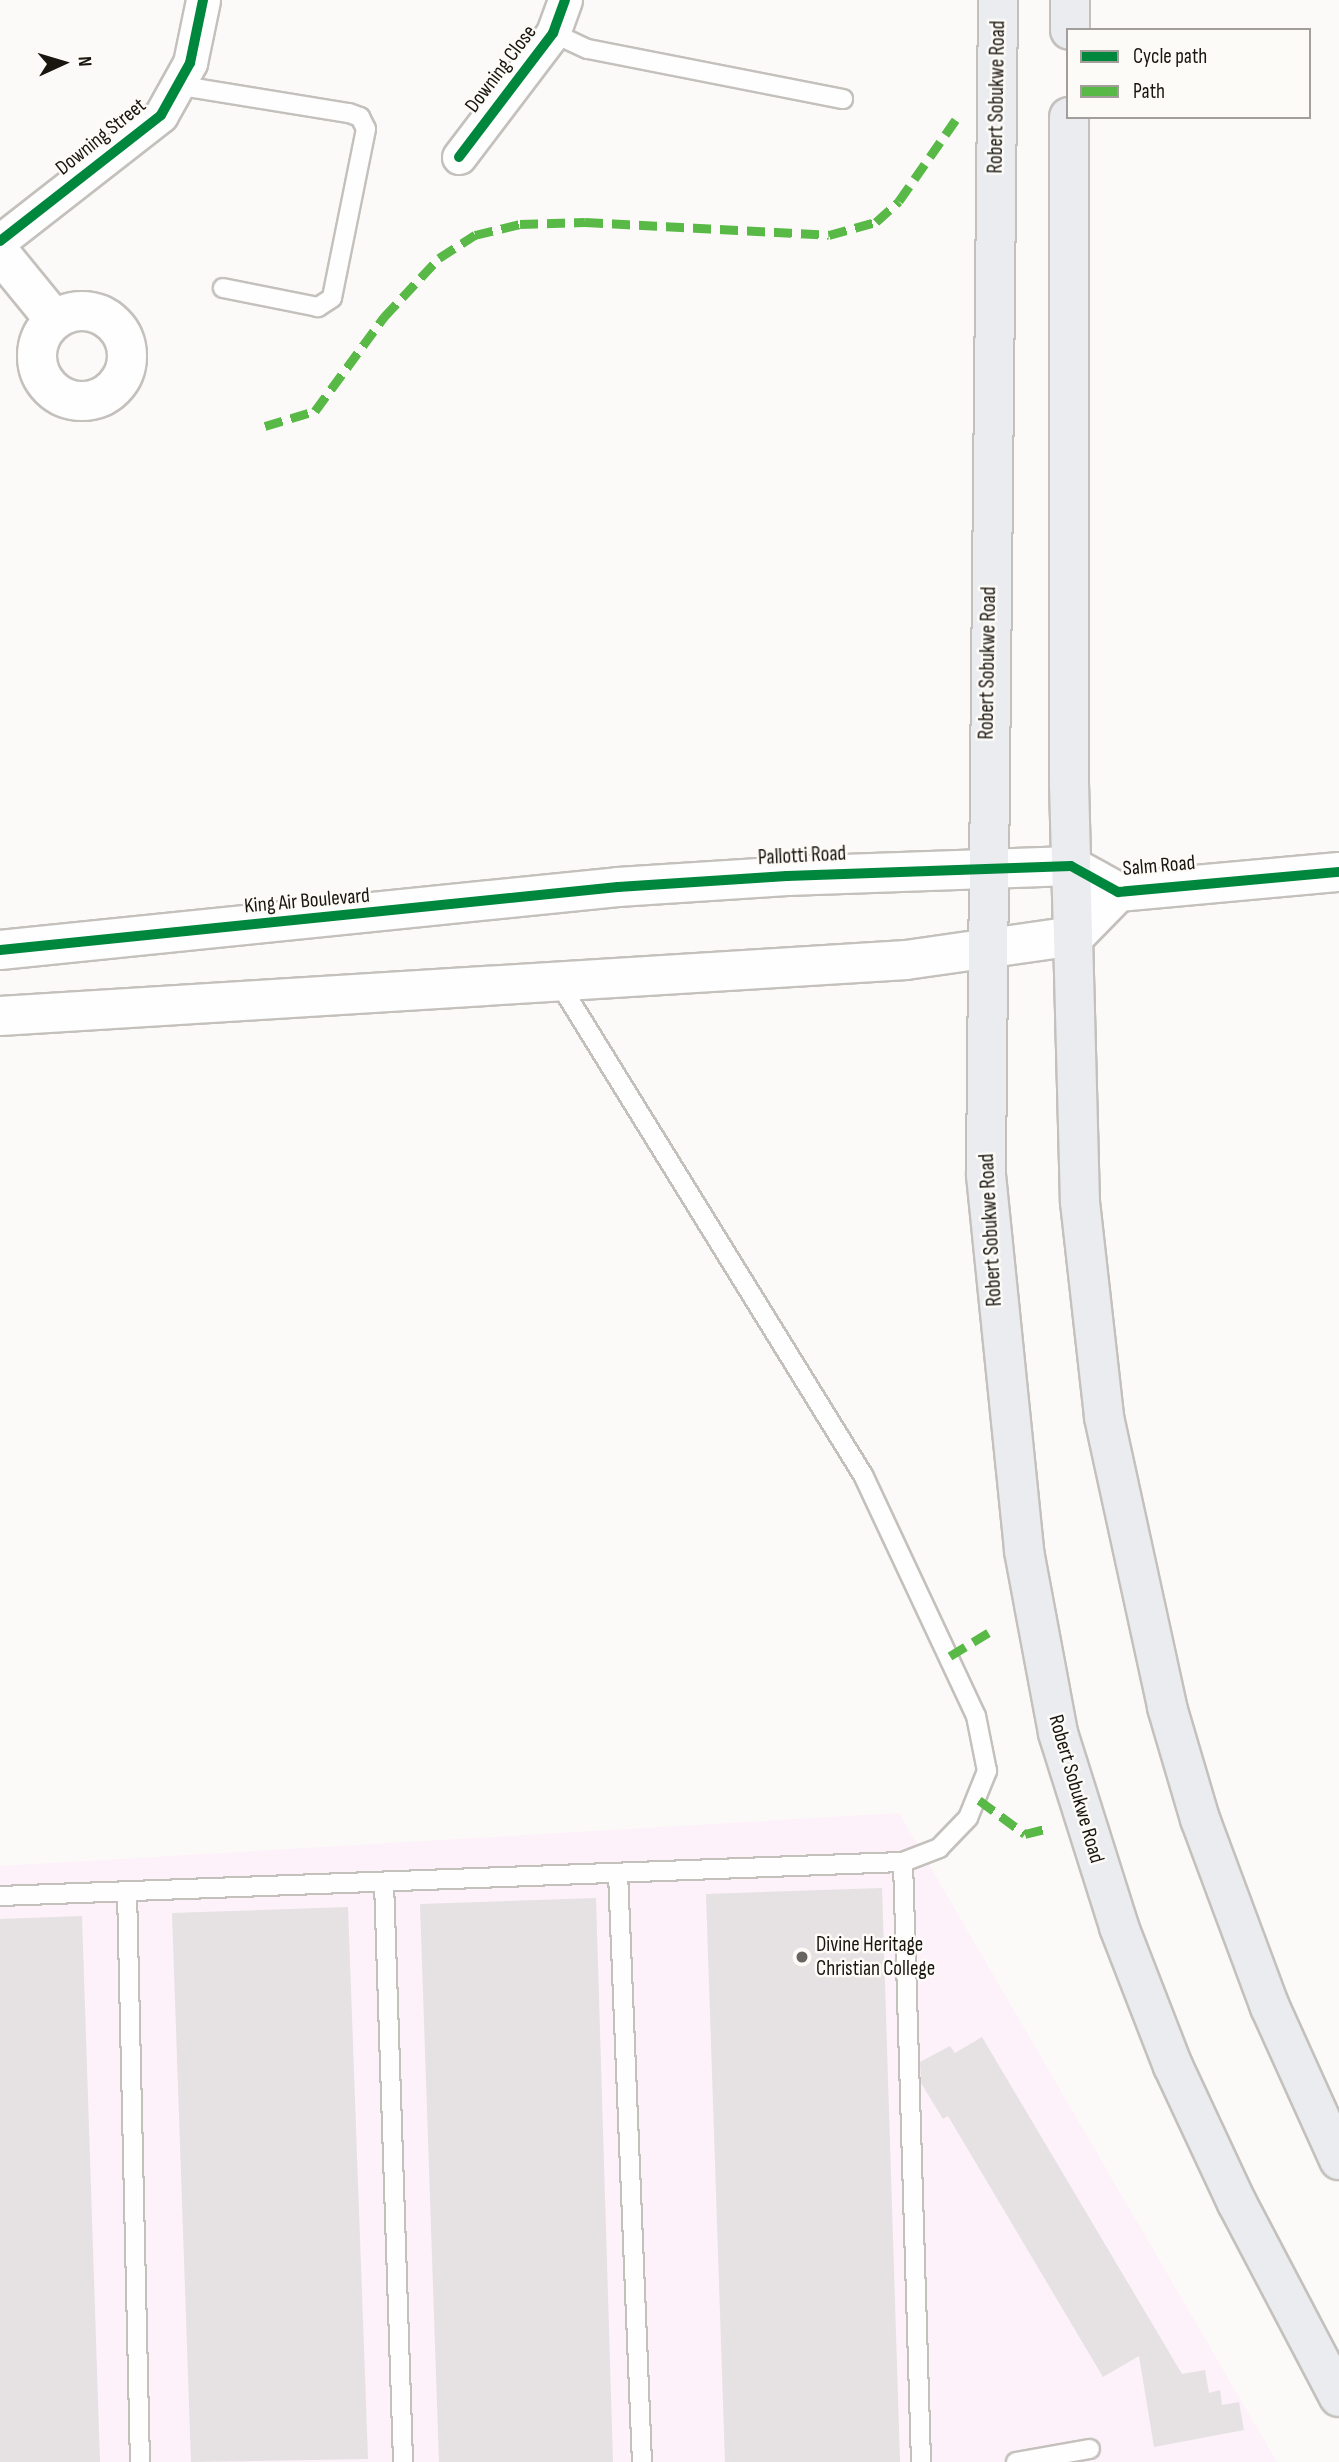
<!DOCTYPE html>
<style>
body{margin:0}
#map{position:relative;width:1339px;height:2462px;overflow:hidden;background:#fcfaf8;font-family:"Sofia Sans Condensed",sans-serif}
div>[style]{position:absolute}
.industrial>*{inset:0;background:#fdf1fa}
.building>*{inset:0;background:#e6e1e2}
.roads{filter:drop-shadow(2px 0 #c4c1bd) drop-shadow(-2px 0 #c4c1bd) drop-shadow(0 2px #c4c1bd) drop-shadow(0 -2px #c4c1bd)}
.lane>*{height:18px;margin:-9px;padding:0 9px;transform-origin:9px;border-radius:9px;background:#fffefe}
.street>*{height:33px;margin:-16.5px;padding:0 16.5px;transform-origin:16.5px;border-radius:16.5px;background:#fffefe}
.secondary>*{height:38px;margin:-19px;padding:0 19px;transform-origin:19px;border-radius:19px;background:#fffefe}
.secondary>.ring{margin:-19px;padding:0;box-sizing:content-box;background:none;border:38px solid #fffefe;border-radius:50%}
.primary>*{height:38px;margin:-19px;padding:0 19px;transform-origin:19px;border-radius:19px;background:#eaecf0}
.quiet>*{height:9px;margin-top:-4.5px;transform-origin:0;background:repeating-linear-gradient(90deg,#58b947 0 18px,transparent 0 27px)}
.cycleway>*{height:10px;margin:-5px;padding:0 5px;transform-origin:5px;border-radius:5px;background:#00873e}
.dots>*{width:19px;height:19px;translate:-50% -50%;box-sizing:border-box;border:4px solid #fdfbf7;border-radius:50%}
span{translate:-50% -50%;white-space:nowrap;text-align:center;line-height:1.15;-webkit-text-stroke:5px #fdfbf7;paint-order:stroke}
.street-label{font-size:21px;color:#19150f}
.poi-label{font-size:21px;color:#19150f}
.left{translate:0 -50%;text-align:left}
.legend{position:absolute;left:1066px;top:28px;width:245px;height:91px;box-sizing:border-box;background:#fdfbf7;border:2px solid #a29f9a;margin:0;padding:9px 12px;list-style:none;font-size:21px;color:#19150f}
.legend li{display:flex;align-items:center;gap:14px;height:35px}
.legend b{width:35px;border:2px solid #a29f9a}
.north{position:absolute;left:28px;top:28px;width:70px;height:70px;-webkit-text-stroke:5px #fdfbf7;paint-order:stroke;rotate:86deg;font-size:19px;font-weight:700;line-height:28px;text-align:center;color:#19150f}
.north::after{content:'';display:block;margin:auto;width:24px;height:32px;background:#19150f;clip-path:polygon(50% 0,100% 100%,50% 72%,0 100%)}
</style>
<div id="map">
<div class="industrial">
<i style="clip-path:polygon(899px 1813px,1277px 2462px,0 2462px,0 1866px)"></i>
</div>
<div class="building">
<i style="clip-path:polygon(882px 1888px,900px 2462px,725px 2462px,706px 1894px)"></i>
<i style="clip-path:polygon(596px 1898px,613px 2462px,439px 2462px,420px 1904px)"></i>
<i style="clip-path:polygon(348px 1907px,368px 2459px,191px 2462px,172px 1913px)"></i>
<i style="clip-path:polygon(82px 1916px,100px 2462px,0 2462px,0 1919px)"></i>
<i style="clip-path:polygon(982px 2037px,1182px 2374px,1205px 2370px,1209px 2393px,1220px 2390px,1222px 2405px,1239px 2402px,1244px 2430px,1154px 2447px,1139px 2356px,1103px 2377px,948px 2116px,943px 2119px,921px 2083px,920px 2062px,950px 2046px,955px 2053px)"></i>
</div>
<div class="roads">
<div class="lane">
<i style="left:553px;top:33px;width:38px;rotate:25deg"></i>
<i style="left:588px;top:49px;width:260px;rotate:11.1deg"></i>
<i style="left:182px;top:86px;width:169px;rotate:9.2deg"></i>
<i style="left:349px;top:113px;width:12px;rotate:20deg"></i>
<i style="left:360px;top:117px;width:13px;rotate:63deg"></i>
<i style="left:366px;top:129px;width:172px;rotate:101.4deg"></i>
<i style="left:332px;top:298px;width:17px;rotate:147deg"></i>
<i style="left:318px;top:307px;width:97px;rotate:-168.7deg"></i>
<i style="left:903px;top:1862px;width:600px;rotate:88.28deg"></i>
<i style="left:618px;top:1873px;width:589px;rotate:87.67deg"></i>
<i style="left:384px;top:1882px;width:580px;rotate:88.12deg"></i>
<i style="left:127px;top:1891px;width:571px;rotate:88.7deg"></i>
<i style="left:0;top:1896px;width:904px;rotate:-2.16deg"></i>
<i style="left:903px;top:1862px;width:39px;rotate:-21deg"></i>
<i style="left:939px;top:1848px;width:42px;rotate:-46deg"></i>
<i style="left:968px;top:1818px;width:51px;rotate:-68deg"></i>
<i style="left:987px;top:1771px;width:56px;rotate:-101.3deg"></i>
<i style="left:976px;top:1716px;width:266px;rotate:-115.1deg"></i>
<i style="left:863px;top:1475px;width:578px;rotate:-121.71deg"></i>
<i style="left:1016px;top:2462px;width:75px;rotate:-10deg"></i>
</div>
<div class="street">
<i style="left:459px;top:157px;width:156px;rotate:-52.8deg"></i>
<i style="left:553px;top:33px;width:35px;rotate:-70deg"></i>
<i style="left:0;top:241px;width:204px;rotate:-38deg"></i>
<i style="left:161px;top:115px;width:60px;rotate:-60.9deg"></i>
<i style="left:190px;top:63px;width:64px;rotate:-78.3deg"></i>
</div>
<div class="secondary">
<i style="left:0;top:253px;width:84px;rotate:50.8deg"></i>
<i class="ring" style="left:37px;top:311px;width:52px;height:52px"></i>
<i style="left:0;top:950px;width:621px;rotate:-5.82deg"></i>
<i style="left:618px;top:887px;width:169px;rotate:-3.7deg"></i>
<i style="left:787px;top:876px;width:284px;rotate:-2deg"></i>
<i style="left:1071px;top:866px;width:54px;rotate:29deg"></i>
<i style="left:1118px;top:892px;width:222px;rotate:-5.2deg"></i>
<i style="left:0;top:1016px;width:908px;rotate:-3.54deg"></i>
<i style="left:906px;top:960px;width:171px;rotate:-8.1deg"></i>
<i style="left:1075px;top:936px;width:62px;rotate:-45.7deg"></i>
</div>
<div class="primary">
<i style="left:998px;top:0;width:1175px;rotate:90.59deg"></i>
<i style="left:986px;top:1175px;width:378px;rotate:84.2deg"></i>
<i style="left:1024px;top:1551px;width:185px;rotate:79.4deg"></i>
<i style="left:1058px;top:1733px;width:203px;rotate:72.5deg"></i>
<i style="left:1119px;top:1927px;width:149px;rotate:68.8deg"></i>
<i style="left:1173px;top:2066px;width:151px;rotate:65deg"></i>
<i style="left:1237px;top:2203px;width:219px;rotate:62.3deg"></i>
<i style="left:1070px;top:30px;width:30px;rotate:-90deg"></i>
<i style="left:1069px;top:117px;width:666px;rotate:90deg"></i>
<i style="left:1069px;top:783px;width:419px;rotate:88.5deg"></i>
<i style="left:1080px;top:1202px;width:216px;rotate:83.6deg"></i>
<i style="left:1104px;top:1417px;width:297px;rotate:77.7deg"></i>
<i style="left:1167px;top:1707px;width:117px;rotate:73.6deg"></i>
<i style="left:1200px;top:1819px;width:201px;rotate:69.6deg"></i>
<i style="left:1270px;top:2007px;width:168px;rotate:65.7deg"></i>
</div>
</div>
<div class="quiet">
<i style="left:265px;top:426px;width:52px;rotate:-16.7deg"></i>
<i style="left:315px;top:411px;width:117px;rotate:-53.7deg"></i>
<i style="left:384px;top:317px;width:81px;rotate:-47deg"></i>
<i style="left:439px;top:258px;width:43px;rotate:-32.6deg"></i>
<i style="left:475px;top:235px;width:46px;rotate:-13.7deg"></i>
<i style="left:520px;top:224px;width:65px;rotate:-1.8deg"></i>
<i style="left:585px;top:222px;width:244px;rotate:3deg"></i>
<i style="left:829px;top:235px;width:49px;rotate:-15.5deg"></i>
<i style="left:876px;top:222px;width:31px;rotate:-42deg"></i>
<i style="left:899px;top:201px;width:105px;rotate:-55.1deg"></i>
<i style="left:950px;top:1656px;width:48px;rotate:-31.4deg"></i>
<i style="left:979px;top:1800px;width:57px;rotate:36.5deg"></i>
<i style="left:1025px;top:1834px;width:21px;rotate:-14deg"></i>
</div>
<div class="cycleway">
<i style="left:459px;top:157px;width:156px;rotate:-52.8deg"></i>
<i style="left:553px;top:33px;width:35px;rotate:-70deg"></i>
<i style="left:0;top:241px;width:204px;rotate:-38deg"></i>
<i style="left:161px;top:115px;width:60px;rotate:-60.9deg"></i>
<i style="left:190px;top:63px;width:64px;rotate:-78.3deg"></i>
<i style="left:0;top:950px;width:621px;rotate:-5.82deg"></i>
<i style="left:618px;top:887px;width:169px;rotate:-3.7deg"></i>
<i style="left:787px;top:876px;width:284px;rotate:-2deg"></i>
<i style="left:1071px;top:866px;width:54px;rotate:29deg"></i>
<i style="left:1118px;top:892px;width:222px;rotate:-5.2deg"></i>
</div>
<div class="dots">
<i style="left:802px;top:1957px;background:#686561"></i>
</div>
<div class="street-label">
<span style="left:501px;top:69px;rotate:-53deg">Downing Close</span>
<span style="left:997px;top:97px;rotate:-89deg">Robert Sobukwe Road</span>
<span style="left:101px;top:137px;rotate:-39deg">Downing Street</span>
<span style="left:988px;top:663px;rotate:-89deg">Robert Sobukwe Road</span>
<span style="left:802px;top:856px;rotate:-3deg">Pallotti Road</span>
<span style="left:1159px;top:866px;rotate:-5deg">Salm Road</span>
<span style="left:307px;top:901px;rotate:-5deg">King Air Boulevard</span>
<span style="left:991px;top:1230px;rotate:-93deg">Robert Sobukwe Road</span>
<span style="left:1076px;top:1789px;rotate:74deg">Robert Sobukwe Road</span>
</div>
<div class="poi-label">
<span class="left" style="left:816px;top:1957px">Divine Heritage<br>Christian College</span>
</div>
<ul class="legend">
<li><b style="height:9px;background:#00873e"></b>Cycle path</li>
<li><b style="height:9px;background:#58b947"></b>Path</li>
</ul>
<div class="north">N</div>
</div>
